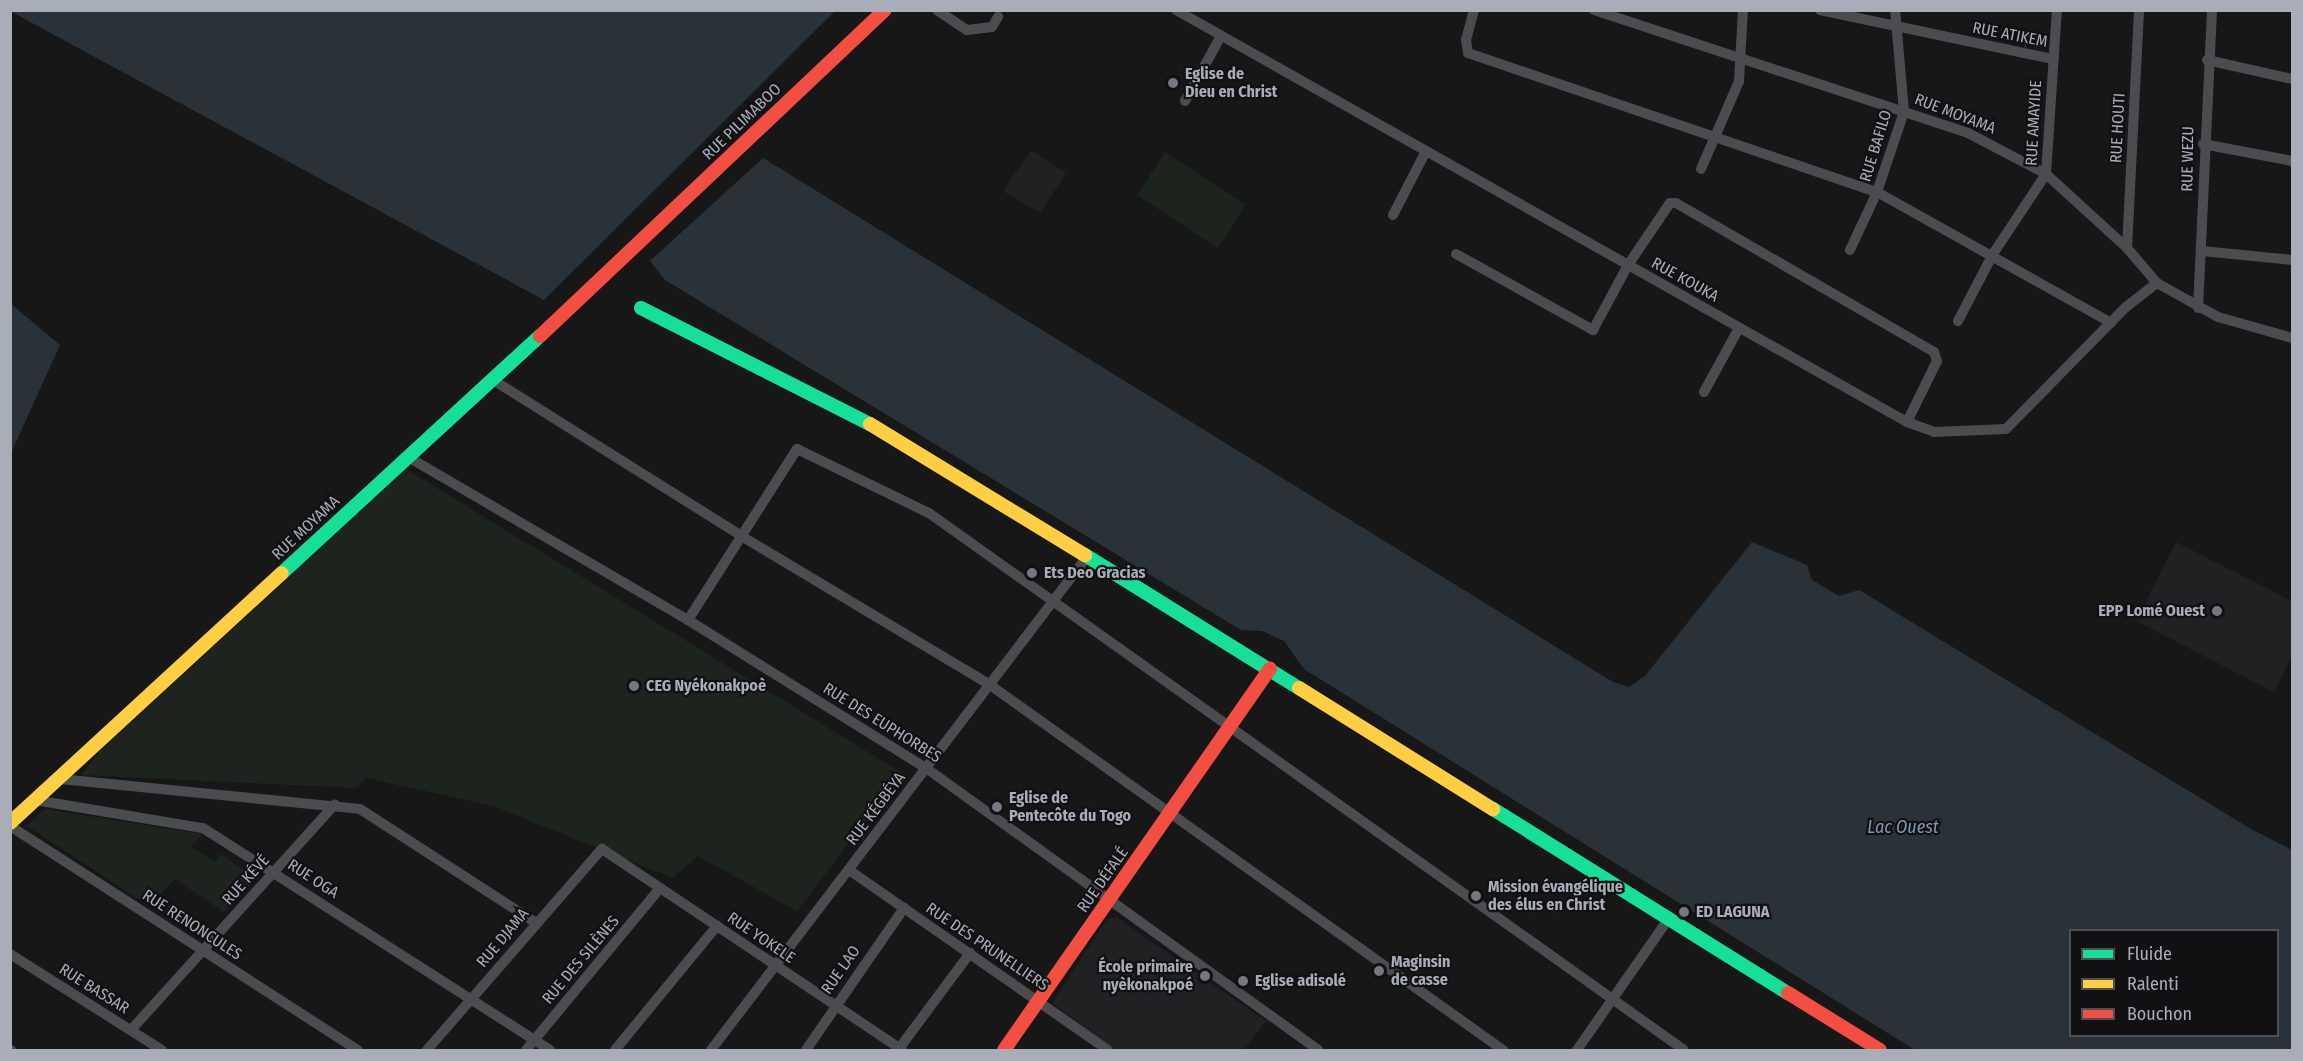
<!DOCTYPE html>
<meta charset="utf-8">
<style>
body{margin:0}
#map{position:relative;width:2303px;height:1061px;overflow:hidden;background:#171717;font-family:"Fira Sans Condensed",sans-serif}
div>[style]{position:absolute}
.built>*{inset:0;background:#212123}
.green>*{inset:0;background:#1d241e}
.water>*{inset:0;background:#2a3239}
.street>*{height:10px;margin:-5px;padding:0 5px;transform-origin:5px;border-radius:5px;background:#4b4c50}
.fast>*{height:14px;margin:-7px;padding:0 7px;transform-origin:7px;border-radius:7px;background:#16e098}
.slow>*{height:14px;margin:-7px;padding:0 7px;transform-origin:7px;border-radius:7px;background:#ffcf43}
.jam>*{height:14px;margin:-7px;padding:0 7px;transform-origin:7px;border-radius:7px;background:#f24e42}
.dots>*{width:16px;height:16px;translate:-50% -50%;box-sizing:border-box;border:3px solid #111113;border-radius:50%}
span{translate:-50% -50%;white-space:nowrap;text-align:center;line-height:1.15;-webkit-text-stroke:4.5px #111113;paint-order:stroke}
.street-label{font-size:16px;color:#a8adb8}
.poi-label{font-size:16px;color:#a8adb8;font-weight:700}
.left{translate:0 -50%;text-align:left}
.right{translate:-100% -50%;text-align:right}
.water-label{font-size:18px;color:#7f9bb3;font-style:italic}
.frame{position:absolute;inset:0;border:12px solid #a8adb8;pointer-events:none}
.legend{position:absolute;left:2069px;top:929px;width:210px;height:108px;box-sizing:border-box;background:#111113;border:2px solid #4d4f55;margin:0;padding:8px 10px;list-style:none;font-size:18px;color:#a8adb8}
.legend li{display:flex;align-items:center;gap:12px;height:30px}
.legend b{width:30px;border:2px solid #4d4f55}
</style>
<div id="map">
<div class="built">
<i style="clip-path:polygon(1031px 150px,1066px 173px,1040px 213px,1003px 191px)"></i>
<i style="clip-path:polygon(2176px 542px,2292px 601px,2292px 655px,2274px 692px,2136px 621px)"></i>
<i style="clip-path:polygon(1116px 917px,1266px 1021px,1244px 1050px,1116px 1050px,1052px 1003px,1107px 919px)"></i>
</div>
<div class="green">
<i style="clip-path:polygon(1165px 152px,1246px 205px,1218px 248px,1137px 195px)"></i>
<i style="clip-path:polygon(406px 469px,902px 773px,797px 911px,698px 856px,673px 878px,494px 806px,366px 778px,357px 788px,81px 775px,100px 751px)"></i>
<i style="clip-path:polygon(45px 809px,202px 834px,191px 847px,215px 861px,221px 854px,257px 879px,224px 912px,175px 879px,149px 906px,27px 826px)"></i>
</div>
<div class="water">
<i style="clip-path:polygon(10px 11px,11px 10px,835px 11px,544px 300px)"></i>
<i style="clip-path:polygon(evenodd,763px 158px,1613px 682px,1629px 687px,1645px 676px,1752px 542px,1807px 565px,1812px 580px,1839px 596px,1859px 590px,2251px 829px,2292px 850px,2292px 1050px,1915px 1050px,1304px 669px,1284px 641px,1262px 631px,1241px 630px,665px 280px,650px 261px,763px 158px,2278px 930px,2278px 1036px,2070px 1036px,2070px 930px,2278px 930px)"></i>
<i style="clip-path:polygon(11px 304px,60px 345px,11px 453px)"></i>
</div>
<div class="street">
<i style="left:937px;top:10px;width:36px;rotate:34deg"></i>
<i style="left:967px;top:30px;width:25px;rotate:-7deg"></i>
<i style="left:992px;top:27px;width:12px;rotate:-59deg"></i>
<i style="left:1176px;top:10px;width:839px;rotate:29.41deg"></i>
<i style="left:1907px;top:422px;width:29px;rotate:20deg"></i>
<i style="left:1934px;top:432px;width:72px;rotate:-2.4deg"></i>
<i style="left:2006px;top:429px;width:171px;rotate:-45.5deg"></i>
<i style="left:2126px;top:307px;width:39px;rotate:-38deg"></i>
<i style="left:1474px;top:10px;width:31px;rotate:105deg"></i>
<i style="left:1466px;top:40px;width:13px;rotate:81deg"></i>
<i style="left:1468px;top:53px;width:432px;rotate:18.8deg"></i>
<i style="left:1877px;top:192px;width:268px;rotate:29.2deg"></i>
<i style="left:1594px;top:10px;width:394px;rotate:18.2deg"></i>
<i style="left:1968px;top:133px;width:88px;rotate:27.7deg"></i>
<i style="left:2046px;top:174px;width:110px;rotate:42.4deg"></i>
<i style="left:2127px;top:248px;width:46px;rotate:49.4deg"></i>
<i style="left:2157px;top:283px;width:70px;rotate:29.1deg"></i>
<i style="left:2218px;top:317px;width:77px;rotate:15.8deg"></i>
<i style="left:1820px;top:10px;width:237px;rotate:11.9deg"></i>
<i style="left:2207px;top:60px;width:87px;rotate:12.6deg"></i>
<i style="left:1185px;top:101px;width:74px;rotate:-61deg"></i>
<i style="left:2203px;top:144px;width:91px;rotate:10.8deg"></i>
<i style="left:1701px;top:169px;width:96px;rotate:-66.6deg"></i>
<i style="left:1739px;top:81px;width:71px;rotate:-86.8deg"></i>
<i style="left:1393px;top:215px;width:72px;rotate:-62.7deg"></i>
<i style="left:2127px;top:248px;width:238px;rotate:-87.1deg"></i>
<i style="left:1850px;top:250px;width:64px;rotate:-65deg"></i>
<i style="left:1877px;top:192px;width:84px;rotate:-71.4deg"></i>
<i style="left:1904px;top:112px;width:102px;rotate:-95deg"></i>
<i style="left:2202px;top:251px;width:90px;rotate:5.7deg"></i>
<i style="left:1456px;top:254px;width:157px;rotate:29deg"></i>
<i style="left:1593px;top:330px;width:74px;rotate:-61.7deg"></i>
<i style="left:1628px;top:265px;width:75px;rotate:-55.9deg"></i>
<i style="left:1670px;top:203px;width:6px"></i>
<i style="left:1676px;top:203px;width:298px;rotate:30deg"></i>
<i style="left:1934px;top:352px;width:9px;rotate:72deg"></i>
<i style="left:1937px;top:361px;width:68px;rotate:116.2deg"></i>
<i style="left:2198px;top:308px;width:298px;rotate:-87.3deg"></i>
<i style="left:1958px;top:321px;width:76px;rotate:-62.4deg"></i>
<i style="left:1993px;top:254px;width:96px;rotate:-56.5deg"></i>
<i style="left:2046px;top:174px;width:164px;rotate:-86.2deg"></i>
<i style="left:493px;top:380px;width:295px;rotate:32.1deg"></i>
<i style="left:743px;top:537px;width:288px;rotate:30.9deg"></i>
<i style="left:990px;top:685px;width:630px;rotate:35.43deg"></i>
<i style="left:1704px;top:392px;width:73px;rotate:-61.3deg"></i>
<i style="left:408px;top:457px;width:324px;rotate:30.2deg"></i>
<i style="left:688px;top:620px;width:280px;rotate:31.9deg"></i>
<i style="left:926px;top:768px;width:483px;rotate:35.7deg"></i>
<i style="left:688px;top:620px;width:203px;rotate:-57.5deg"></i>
<i style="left:797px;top:449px;width:147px;rotate:25.9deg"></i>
<i style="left:929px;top:513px;width:926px;rotate:35.42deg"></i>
<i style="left:60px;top:779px;width:301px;rotate:5.7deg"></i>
<i style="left:360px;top:809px;width:208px;rotate:32.9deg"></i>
<i style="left:35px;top:800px;width:170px;rotate:9.5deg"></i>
<i style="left:203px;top:828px;width:412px;rotate:32.6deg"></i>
<i style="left:10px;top:826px;width:414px;rotate:32.8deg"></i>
<i style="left:849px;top:870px;width:315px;rotate:34.8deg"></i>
<i style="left:10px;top:954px;width:180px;rotate:32.3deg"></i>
<i style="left:131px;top:1030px;width:304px;rotate:-47.9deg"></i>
<i style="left:10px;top:1050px;width:1px"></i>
<i style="left:427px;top:1050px;width:267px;rotate:-49deg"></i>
<i style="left:602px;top:849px;width:361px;rotate:33.8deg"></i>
<i style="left:526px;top:1050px;width:210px;rotate:-50.4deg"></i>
<i style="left:615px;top:1050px;width:161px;rotate:-50.6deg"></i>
<i style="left:711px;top:1050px;width:619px;rotate:-52.69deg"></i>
<i style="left:806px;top:1050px;width:173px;rotate:-55.4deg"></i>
<i style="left:898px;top:1050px;width:121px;rotate:-53.4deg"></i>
<i style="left:1577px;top:1050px;width:161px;rotate:-55.1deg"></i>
</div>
<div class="fast">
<i style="left:641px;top:308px;width:257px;rotate:26.9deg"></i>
<i style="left:1085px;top:555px;width:252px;rotate:31.9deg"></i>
<i style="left:282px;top:573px;width:350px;rotate:-42.6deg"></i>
<i style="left:1493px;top:809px;width:348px;rotate:32deg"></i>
</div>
<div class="slow">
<i style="left:870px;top:424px;width:252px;rotate:31.4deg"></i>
<i style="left:1299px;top:688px;width:229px;rotate:32deg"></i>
<i style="left:10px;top:823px;width:369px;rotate:-42.6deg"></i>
</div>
<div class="jam">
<i style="left:540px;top:336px;width:475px;rotate:-43.4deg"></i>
<i style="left:1788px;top:993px;width:108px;rotate:31.8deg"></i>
<i style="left:1004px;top:1050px;width:465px;rotate:-55.1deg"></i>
</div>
<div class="dots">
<i style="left:1173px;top:83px;background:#757880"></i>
<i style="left:1032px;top:573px;background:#757880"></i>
<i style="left:2217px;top:611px;background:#757880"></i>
<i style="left:634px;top:686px;background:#757880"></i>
<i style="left:997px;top:807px;background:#757880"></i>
<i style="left:1476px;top:896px;background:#757880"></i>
<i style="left:1684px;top:912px;background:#757880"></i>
<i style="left:1379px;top:971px;background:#757880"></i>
<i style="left:1205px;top:976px;background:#757880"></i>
<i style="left:1243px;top:981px;background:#757880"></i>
</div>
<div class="street-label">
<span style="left:2010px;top:35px;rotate:11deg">RUE ATIKEM</span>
<span style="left:1955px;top:114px;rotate:21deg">RUE MOYAMA</span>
<span style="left:742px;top:122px;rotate:-44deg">RUE PILIMABOO</span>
<span style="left:2034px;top:123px;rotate:-87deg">RUE AMAYIDE</span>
<span style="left:2118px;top:128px;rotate:-87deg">RUE HOUTI</span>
<span style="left:1876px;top:146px;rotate:-73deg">RUE BAFILO</span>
<span style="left:2188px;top:159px;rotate:-89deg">RUE WEZU</span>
<span style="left:1685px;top:280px;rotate:29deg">RUE KOUKA</span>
<span style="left:306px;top:528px;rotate:-43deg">RUE MOYAMA</span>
<span style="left:882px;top:723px;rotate:32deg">RUE DES EUPHORBES</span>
<span style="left:876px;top:809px;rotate:-53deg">RUE KÉGBÉYA</span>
<span style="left:313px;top:879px;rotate:33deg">RUE OGA</span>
<span style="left:246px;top:880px;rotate:-48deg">RUE KÉVÉ</span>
<span style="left:1103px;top:880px;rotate:-55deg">RUE DÉFALÉ</span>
<span style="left:192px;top:925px;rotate:33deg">RUE RENONCULES</span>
<span style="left:503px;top:938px;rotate:-50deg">RUE DJAMA</span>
<span style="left:761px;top:938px;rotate:34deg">RUE YOKELE</span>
<span style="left:987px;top:947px;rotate:34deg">RUE DES PRUNELLIERS</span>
<span style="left:581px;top:960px;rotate:-50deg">RUE DES SILÈNES</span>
<span style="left:841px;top:970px;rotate:-55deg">RUE LAO</span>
<span style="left:94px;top:989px;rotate:32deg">RUE BASSAR</span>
</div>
<div class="poi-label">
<span class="left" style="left:1185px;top:83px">Eglise de<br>Dieu en Christ</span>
<span class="left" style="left:1044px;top:573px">Ets Deo Gracias</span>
<span class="right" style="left:2205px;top:611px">EPP Lomé Ouest</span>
<span class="left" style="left:646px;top:686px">CEG Nyékonakpoè</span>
<span class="left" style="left:1009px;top:807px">Eglise de<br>Pentecôte du Togo</span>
<span class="left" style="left:1488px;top:896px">Mission évangélique<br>des élus en Christ</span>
<span class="left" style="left:1696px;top:912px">ED LAGUNA</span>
<span class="left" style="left:1391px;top:971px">Maginsin<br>de casse</span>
<span class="right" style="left:1193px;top:976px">École primaire<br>nyèkonakpoé</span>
<span class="left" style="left:1255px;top:981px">Eglise adisolé</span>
</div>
<div class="water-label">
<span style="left:1903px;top:827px">Lac Ouest</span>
</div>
<div class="frame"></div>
<ul class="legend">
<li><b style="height:8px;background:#16e098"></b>Fluide</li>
<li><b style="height:8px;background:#ffcf43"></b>Ralenti</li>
<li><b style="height:8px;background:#f24e42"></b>Bouchon</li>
</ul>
</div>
